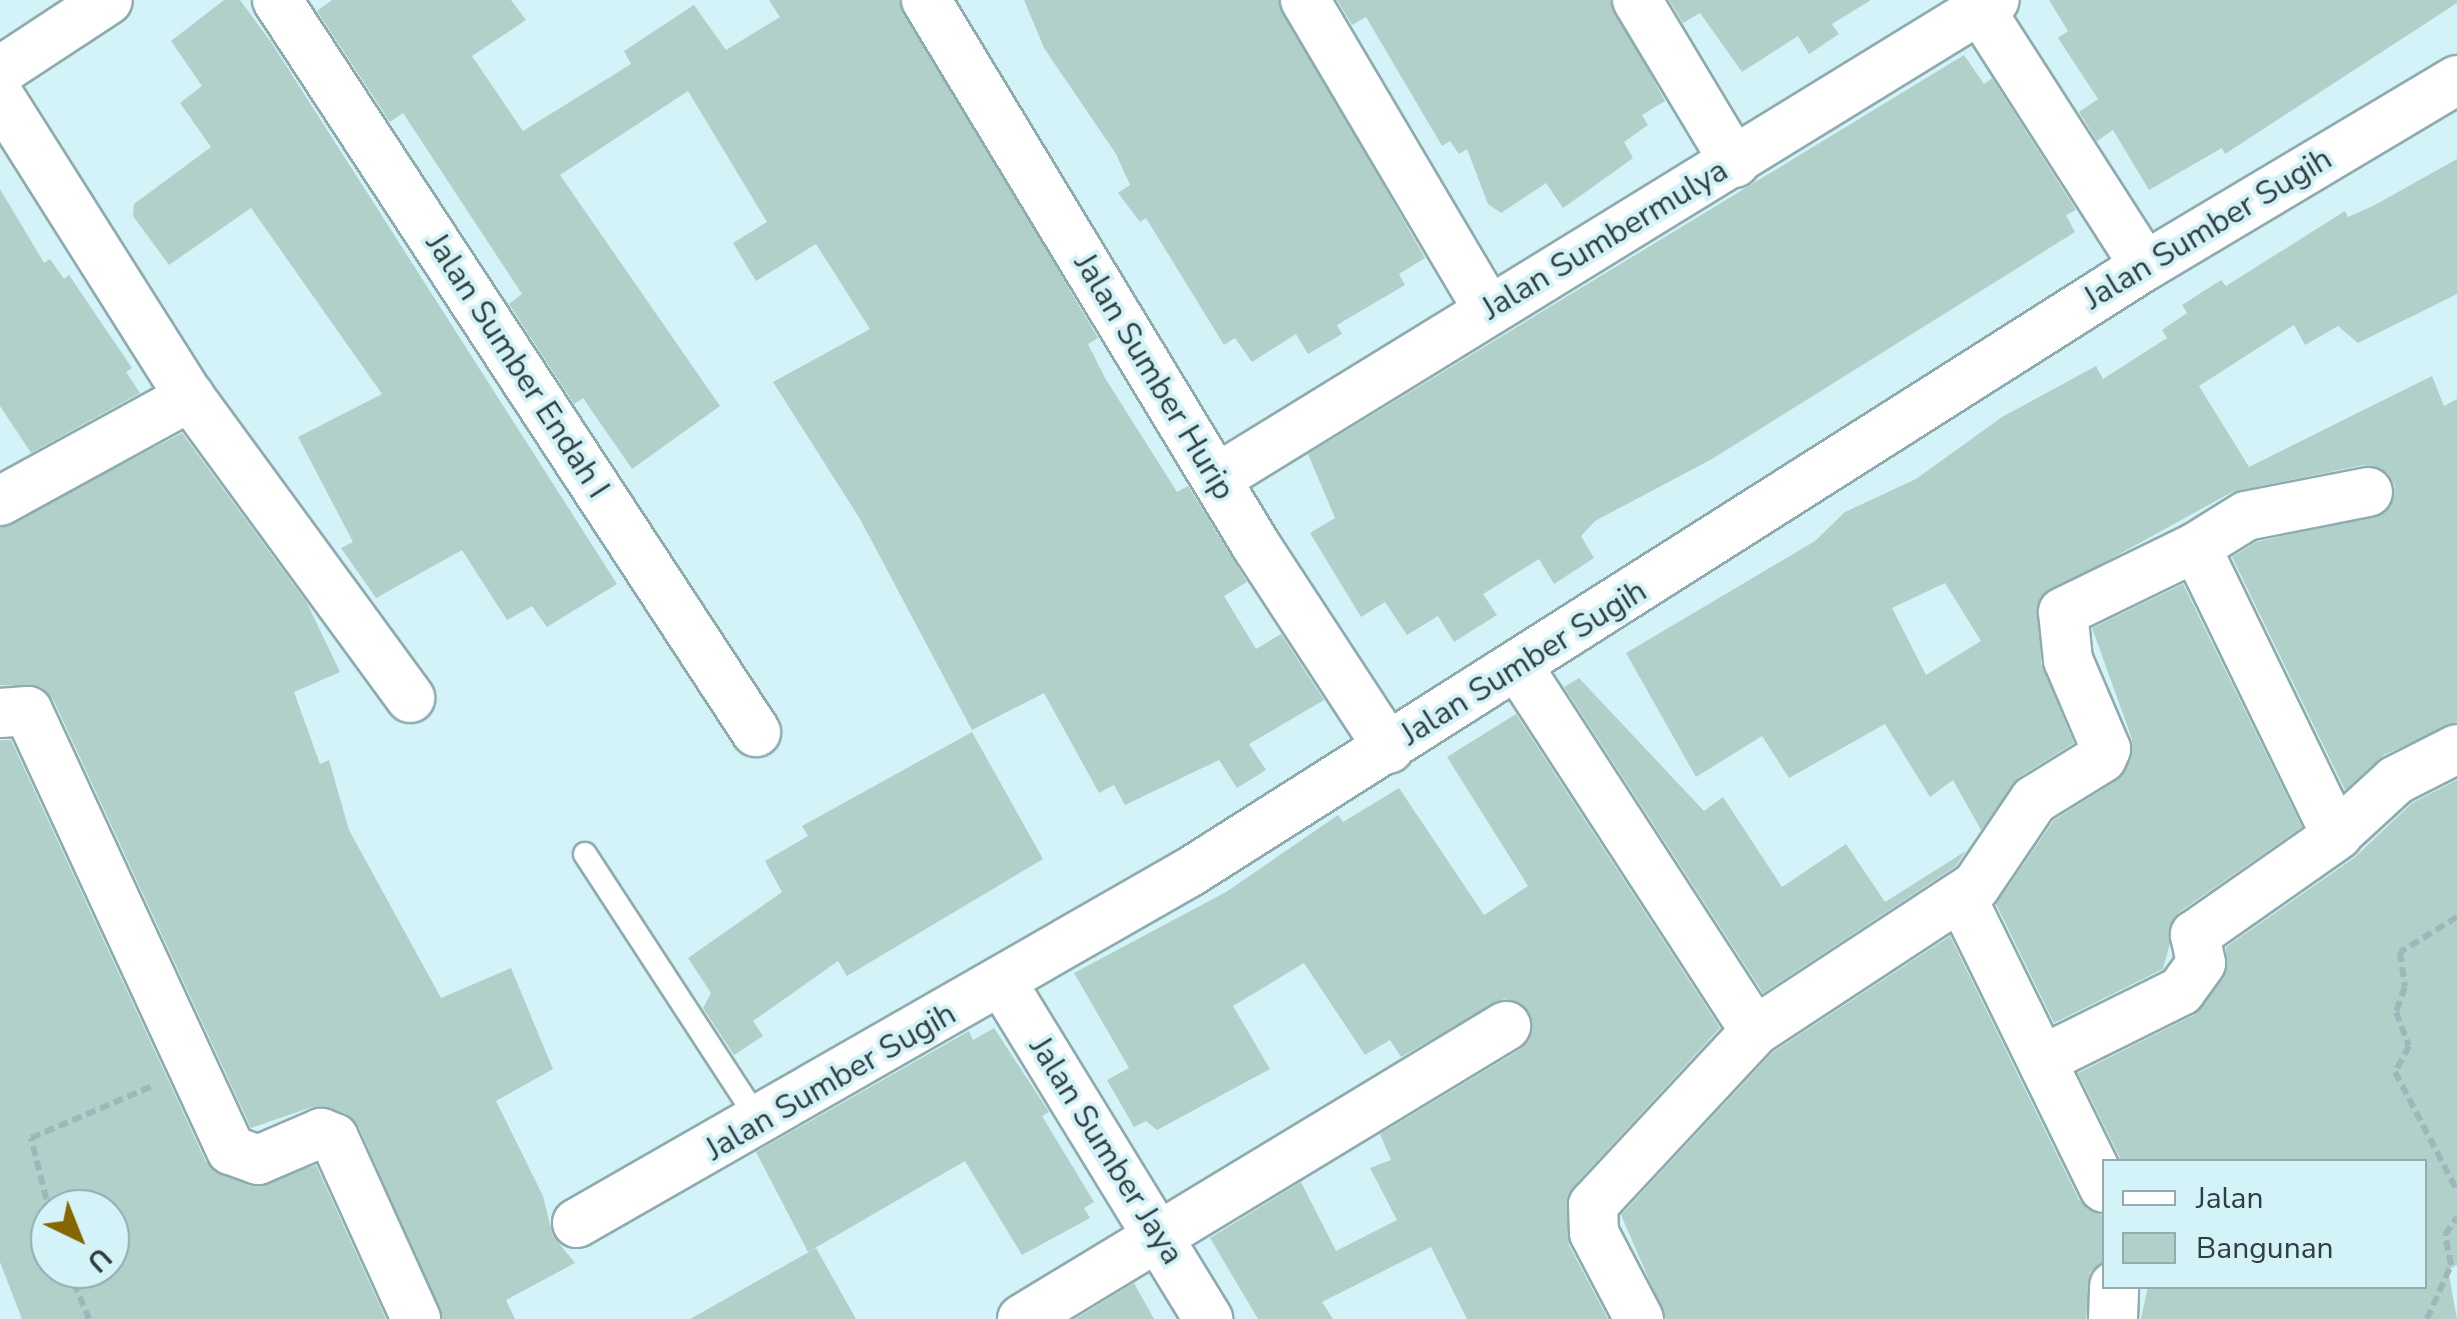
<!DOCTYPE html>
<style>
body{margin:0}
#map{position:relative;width:2457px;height:1319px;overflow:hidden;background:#d4f3f8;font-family:"Nunito Sans",sans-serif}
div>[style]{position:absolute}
.building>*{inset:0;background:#b1d0ca}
.path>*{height:6px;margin-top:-3px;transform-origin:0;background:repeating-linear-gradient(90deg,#9eb7bb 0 10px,transparent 0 15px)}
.roads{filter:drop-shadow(2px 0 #8eabb0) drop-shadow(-2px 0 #8eabb0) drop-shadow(0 2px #8eabb0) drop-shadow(0 -2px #8eabb0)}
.service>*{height:22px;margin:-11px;padding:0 11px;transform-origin:11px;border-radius:11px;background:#fff}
.minor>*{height:48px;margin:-24px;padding:0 24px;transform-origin:24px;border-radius:24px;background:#fff}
span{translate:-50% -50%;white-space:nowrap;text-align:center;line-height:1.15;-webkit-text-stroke:8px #d4f3f8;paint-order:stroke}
.street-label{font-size:32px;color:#313e40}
.legend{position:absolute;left:2102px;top:1159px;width:325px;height:130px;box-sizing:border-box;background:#d4f3f8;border:2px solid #93abae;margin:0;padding:12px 18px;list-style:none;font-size:30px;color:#313e40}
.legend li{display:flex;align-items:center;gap:20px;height:50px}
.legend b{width:50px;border:2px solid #93abae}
.north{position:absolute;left:30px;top:1189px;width:100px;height:100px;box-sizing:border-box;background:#d4f3f8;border:2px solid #93abae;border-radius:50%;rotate:137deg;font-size:28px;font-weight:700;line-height:40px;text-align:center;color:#313e40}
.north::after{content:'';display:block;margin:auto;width:35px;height:45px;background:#856600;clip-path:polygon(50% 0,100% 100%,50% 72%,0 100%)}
</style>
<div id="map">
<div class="building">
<i style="clip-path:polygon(224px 0,240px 0,271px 42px,617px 584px,547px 627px,532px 606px,507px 620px,462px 550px,376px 598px,341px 548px,353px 542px,298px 437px,382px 394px,251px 208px,169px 265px,133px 216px,134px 204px,211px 147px,180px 103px,202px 86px,171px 41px)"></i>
<i style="clip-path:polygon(332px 0,511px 0,526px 20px,472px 56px,523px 131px,631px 64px,624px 51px,694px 5px,726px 50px,780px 17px,769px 0,899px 0,1098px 338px,1088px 344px,1105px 378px,1177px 492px,1188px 486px,1247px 582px,1224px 596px,1256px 649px,1281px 634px,1324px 700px,1249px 744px,1266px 770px,1237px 788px,1219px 760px,1125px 805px,1114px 785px,1099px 793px,1044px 693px,972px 730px,860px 519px,773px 382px,870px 329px,816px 244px,756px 281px,733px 243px,767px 222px,688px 91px,560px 175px,720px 406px,632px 469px,583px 398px,574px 404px,509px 304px,522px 294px,403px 113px,390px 122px,317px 11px)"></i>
<i style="clip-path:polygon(1024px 0,1278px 0,1425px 258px,1399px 274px,1405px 285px,1337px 325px,1342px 334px,1308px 354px,1296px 334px,1252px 362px,1235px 338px,1224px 345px,1146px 218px,1140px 222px,1118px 193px,1130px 185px,1116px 154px,1044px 48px)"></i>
<i style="clip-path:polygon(1337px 0,1610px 0,1665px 101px,1642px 115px,1648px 125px,1624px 142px,1633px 158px,1590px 189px,1563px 208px,1546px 183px,1501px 213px,1488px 204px,1467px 149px,1459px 154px,1450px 141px,1442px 146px,1366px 17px,1352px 25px)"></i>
<i style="clip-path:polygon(1669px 0,1871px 0,1832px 24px,1839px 34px,1809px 54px,1798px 36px,1742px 72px,1700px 13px,1683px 23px)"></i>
<i style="clip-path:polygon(2049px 0,2457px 0,2457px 3px,2225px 154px,2222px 148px,2149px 190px,2113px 130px,2097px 141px,2079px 112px,2098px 99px,2058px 38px,2068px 31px)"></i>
<i style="clip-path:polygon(1964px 55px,1984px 84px,1992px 78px,2076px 210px,2066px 215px,2075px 232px,1712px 459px,1595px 521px,1581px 536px,1594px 558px,1554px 584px,1539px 559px,1483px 594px,1497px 615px,1454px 642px,1438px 616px,1407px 635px,1385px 602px,1361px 617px,1310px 533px,1335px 518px,1308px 454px)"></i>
<i style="clip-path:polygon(evenodd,2457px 159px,2457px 294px,2358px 343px,2338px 326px,2305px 345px,2294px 325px,2199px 386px,2249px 467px,2432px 376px,2444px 406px,2457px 399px,2457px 722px,2384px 755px,2345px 790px,2232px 557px,2256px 542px,2385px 513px,2395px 486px,2388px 473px,2364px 465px,2232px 492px,2040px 598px,2041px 663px,2074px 743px,2019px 777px,1981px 830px,1953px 780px,1930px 797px,1885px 724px,1789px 778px,1762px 736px,1696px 777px,1626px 653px,1815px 541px,1845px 512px,1916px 479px,2002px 417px,2096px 366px,2103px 379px,2167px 338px,2162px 330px,2187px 313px,2182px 305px,2221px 280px,2226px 286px,2345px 211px,2348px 217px,2373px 206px,2457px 159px,1945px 583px,1981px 641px,1926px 675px,1892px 608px,1945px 583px)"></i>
<i style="clip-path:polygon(0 189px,44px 263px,50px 259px,64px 279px,69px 275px,132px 368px,126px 372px,140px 393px,31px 453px,0 406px)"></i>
<i style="clip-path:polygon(182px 433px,307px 603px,340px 672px,294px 692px,320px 764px,329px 760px,349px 830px,441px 998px,511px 968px,553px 1069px,496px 1101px,543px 1196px,553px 1236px,575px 1263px,506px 1300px,515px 1319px,443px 1319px,359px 1127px,345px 1113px,312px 1107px,251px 1128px,53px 699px,41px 687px,0 685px,0 528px)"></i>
<i style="clip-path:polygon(2183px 584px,2302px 827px,2178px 913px,2163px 969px,2054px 1023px,1996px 904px,2054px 820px,2116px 781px,2131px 760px,2132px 739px,2092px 628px)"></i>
<i style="clip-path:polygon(1579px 678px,1704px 811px,1723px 797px,1782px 887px,1846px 844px,1885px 902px,1966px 851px,1956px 866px,1763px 993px,1564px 687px)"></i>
<i style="clip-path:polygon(1516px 714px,1720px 1028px,1572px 1188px,1569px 1245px,1608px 1319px,1467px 1319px,1431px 1247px,1322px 1302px,1333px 1319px,1258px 1319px,1210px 1238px,1301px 1182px,1336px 1251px,1397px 1220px,1370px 1168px,1391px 1160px,1380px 1134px,1521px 1049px,1530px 1038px,1530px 1013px,1504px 999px,1401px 1057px,1390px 1040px,1365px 1055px,1304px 963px,1233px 1006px,1270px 1069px,1157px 1130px,1146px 1121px,1134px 1127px,1107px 1080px,1129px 1068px,1074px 973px,1226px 892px,1338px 815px,1343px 822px,1399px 788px,1484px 915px,1528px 886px,1447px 757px)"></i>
<i style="clip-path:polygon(972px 732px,1043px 859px,847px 976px,838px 961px,753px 1021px,763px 1036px,734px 1055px,703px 1008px,711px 993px,688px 958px,782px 892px,765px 861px,808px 836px,802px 826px)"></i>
<i style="clip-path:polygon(evenodd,0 740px,11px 740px,206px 1162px,250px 1186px,316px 1165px,386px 1319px,22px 1319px,0 1262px,0 740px,50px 1209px,110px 1209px,110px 1269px,50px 1269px,50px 1209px)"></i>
<i style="clip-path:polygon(2457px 780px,2457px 1265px,2448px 1270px,2457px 1319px,2141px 1319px,2148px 1286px,2424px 1286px,2424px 1162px,2122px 1162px,2078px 1073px,2194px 1015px,2224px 978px,2226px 947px,2354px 858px,2412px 803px)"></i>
<i style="clip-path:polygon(1950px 936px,2079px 1200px,2104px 1217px,2104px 1261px,2090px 1272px,2086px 1319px,1666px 1319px,1621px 1215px,1773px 1052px)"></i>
<i style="clip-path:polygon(994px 1028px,1049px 1112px,1042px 1116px,1094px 1202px,1084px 1208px,1090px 1218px,1022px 1255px,965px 1161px,808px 1252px,756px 1152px,969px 1031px,973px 1040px)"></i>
<i style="clip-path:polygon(816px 1248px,856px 1319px,690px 1319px)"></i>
<i style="clip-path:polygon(1134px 1283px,1154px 1319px,1075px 1319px)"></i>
</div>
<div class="path">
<i style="left:2457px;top:917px;width:67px;rotate:148.4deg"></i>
<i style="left:2400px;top:952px;width:35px;rotate:82deg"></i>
<i style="left:2405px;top:987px;width:27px;rotate:110deg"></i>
<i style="left:2396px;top:1012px;width:36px;rotate:69deg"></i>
<i style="left:2409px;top:1046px;width:30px;rotate:118deg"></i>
<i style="left:2395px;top:1072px;width:133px;rotate:62.3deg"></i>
<i style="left:50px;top:1214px;width:78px;rotate:-104deg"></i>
<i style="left:31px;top:1138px;width:135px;rotate:-23.1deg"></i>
<i style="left:68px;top:1269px;width:54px;rotate:67.2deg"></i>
<i style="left:2427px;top:1319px;width:59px;rotate:-66deg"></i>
<i style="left:2451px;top:1265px;width:31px;rotate:-101deg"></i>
<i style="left:2445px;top:1235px;width:22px;rotate:-56deg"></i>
</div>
<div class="roads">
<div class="service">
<i style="left:585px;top:854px;width:322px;rotate:56.9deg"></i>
</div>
<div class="minor">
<i style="left:277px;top:0;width:875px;rotate:56.8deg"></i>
<i style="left:926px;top:0;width:639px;rotate:58.82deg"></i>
<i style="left:1257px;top:547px;width:241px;rotate:56.8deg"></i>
<i style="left:1305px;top:0;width:360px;rotate:59.4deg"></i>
<i style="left:1637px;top:0;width:190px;rotate:59deg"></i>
<i style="left:1974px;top:0;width:316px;rotate:57.3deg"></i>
<i style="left:0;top:71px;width:129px;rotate:-33.3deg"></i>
<i style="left:0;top:97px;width:355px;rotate:57.7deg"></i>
<i style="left:190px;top:397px;width:373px;rotate:53.8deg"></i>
<i style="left:1216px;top:479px;width:914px;rotate:-31.59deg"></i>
<i style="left:2368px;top:492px;width:124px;rotate:168.9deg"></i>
<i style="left:2246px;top:516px;width:59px;rotate:148.2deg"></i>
<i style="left:2196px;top:547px;width:320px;rotate:64.1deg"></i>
<i style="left:2336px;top:835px;width:81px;rotate:-42.5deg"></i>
<i style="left:2396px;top:780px;width:68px;rotate:-26.9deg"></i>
<i style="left:0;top:501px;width:217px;rotate:-28.7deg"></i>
<i style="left:1519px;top:668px;width:433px;rotate:57deg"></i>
<i style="left:0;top:713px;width:28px;rotate:-4deg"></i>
<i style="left:28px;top:711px;width:484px;rotate:65.2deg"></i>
<i style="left:231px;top:1150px;width:29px;rotate:20deg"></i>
<i style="left:258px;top:1160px;width:69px;rotate:-23.2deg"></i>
<i style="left:321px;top:1133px;width:14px;rotate:21deg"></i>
<i style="left:334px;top:1138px;width:199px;rotate:65.6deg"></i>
<i style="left:1961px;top:896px;width:325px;rotate:63.9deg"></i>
<i style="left:1003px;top:984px;width:393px;rotate:58.5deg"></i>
<i style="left:2044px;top:1059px;width:153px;rotate:-26.4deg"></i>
<i style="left:2181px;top:991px;width:34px;rotate:-54deg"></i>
<i style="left:2201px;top:963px;width:29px;rotate:-102deg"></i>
<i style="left:2195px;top:935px;width:174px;rotate:-35deg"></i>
<i style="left:577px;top:1223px;width:706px;rotate:-29.8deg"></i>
<i style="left:1190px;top:872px;width:1131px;rotate:-32.4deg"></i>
<i style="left:2145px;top:266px;width:363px;rotate:-30.8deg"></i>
<i style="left:1022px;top:1319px;width:566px;rotate:-31.19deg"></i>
<i style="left:1639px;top:1319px;width:97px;rotate:-117.6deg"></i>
<i style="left:1594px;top:1233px;width:28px;rotate:-92deg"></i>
<i style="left:1593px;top:1205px;width:238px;rotate:-47deg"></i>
<i style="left:1755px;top:1031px;width:264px;rotate:-33.3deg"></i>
<i style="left:1976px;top:886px;width:104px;rotate:-56deg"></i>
<i style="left:2034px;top:800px;width:80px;rotate:-31.7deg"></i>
<i style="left:2102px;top:758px;width:10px;rotate:-66deg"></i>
<i style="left:2106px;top:749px;width:97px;rotate:-113.1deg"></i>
<i style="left:2068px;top:660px;width:48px;rotate:-95.9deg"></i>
<i style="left:2063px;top:612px;width:148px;rotate:-26deg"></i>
<i style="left:2113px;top:1319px;width:33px;rotate:-88deg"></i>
</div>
</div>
<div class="street-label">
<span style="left:2208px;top:229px;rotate:-31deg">Jalan Sumber Sugih</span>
<span style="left:1605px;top:240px;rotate:-31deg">Jalan Sumbermulya</span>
<span style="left:517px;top:366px;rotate:57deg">Jalan Sumber Endah I</span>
<span style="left:1154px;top:377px;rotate:59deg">Jalan Sumber Hurip</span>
<span style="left:1524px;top:663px;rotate:-32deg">Jalan Sumber Sugih</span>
<span style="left:831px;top:1082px;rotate:-30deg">Jalan Sumber Sugih</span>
<span style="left:1106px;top:1151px;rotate:58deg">Jalan Sumber Jaya</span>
</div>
<ul class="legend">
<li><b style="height:12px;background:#fff"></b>Jalan</li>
<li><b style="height:28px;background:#b1d0ca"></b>Bangunan</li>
</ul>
<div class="north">U</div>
</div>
